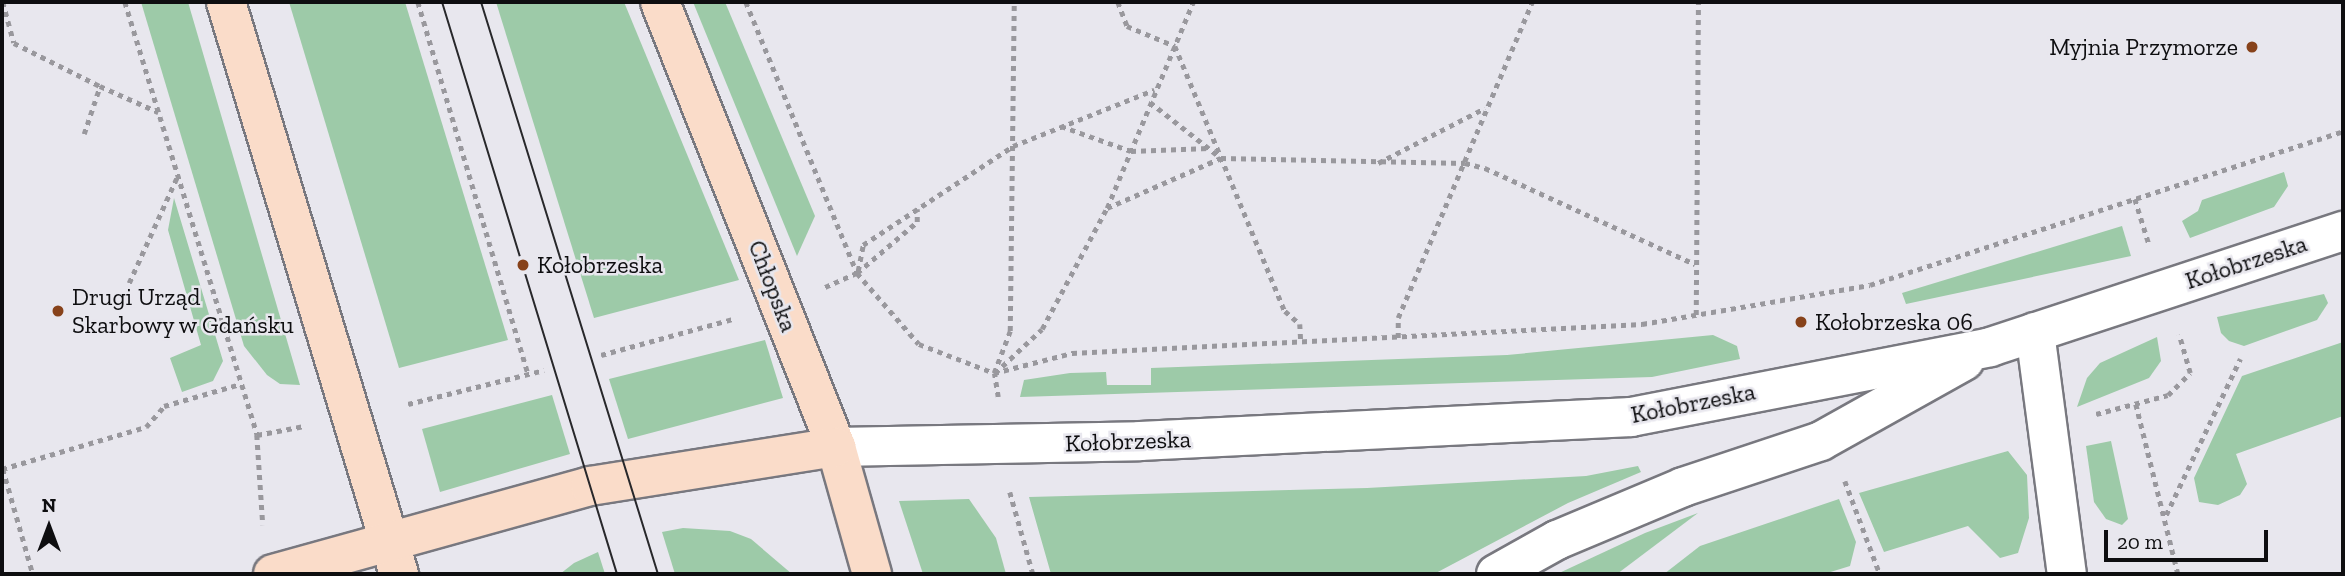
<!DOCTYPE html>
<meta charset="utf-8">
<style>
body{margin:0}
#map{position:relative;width:2345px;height:576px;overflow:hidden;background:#e8e7ee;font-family:"Zilla Slab",serif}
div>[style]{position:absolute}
.green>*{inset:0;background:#9dcaa8}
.path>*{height:4.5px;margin-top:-2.25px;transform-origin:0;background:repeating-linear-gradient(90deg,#99989d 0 5px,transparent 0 10px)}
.roads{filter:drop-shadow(2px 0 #78787f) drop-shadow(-2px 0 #78787f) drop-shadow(0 2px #78787f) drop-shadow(0 -2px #78787f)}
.minor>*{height:38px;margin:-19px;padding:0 19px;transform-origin:19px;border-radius:19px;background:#fff}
.major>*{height:38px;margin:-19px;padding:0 19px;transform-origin:19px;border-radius:19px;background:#fadcc9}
.tram>*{height:2px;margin:-1px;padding:0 1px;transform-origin:1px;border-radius:1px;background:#28282b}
.dots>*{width:19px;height:19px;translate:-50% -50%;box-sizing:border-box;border:4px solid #e8e7ee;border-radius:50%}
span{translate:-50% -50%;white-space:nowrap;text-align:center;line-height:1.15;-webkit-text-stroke:5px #e8e7ee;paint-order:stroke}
.poi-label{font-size:24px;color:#0e0e10}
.right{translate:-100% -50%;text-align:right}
.left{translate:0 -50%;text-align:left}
.street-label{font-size:24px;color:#0e0e10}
.frame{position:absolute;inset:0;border:4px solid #0e0e10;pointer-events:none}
.north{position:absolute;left:14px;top:492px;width:70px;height:70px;-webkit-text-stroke:5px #e8e7ee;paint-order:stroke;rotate:0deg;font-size:19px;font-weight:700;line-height:28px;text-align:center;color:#0e0e10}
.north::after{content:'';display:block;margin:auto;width:24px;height:32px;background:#0e0e10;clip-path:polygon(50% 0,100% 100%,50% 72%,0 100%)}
.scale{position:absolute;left:2104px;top:530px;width:164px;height:32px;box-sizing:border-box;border:4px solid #0e0e10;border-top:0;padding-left:9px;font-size:21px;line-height:24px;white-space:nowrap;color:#0e0e10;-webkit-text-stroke:5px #e8e7ee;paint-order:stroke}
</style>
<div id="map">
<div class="green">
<i style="clip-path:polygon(141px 2px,188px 2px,300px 385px,280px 384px,267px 375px,244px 346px)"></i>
<i style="clip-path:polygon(289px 2px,405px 2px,508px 340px,399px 368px)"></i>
<i style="clip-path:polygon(496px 2px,624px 2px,739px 280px,594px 318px)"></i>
<i style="clip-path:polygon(693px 2px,725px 2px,815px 216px,797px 256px)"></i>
<i style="clip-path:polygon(2284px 172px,2288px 186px,2274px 207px,2190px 238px,2182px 221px,2198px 211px,2202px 200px)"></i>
<i style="clip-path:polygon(174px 198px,223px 361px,213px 381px,182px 392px,170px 358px,201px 345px,168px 230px)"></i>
<i style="clip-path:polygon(2122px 226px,2131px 256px,1906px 304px,1902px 293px)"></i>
<i style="clip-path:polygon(2324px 294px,2328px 303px,2317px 320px,2244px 346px,2229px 341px,2221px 333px,2217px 317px)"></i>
<i style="clip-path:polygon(1713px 335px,1737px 346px,1740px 359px,1652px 377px,1020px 397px,1024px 380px,1070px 373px,1106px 372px,1107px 385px,1151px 385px,1151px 368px,1507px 355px)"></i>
<i style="clip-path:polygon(2157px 337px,2161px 361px,2149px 378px,2077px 407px,2087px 378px,2100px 363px)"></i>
<i style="clip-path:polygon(765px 340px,783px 398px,628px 439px,609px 379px)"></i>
<i style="clip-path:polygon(2343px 342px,2343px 416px,2236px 454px,2247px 484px,2240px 495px,2218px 505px,2199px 502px,2194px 478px,2242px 376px)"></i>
<i style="clip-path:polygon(552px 395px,570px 454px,440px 492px,422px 429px)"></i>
<i style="clip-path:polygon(2111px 441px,2128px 519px,2122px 525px,2106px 519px,2094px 502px,2086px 446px)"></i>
<i style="clip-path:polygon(2008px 451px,2027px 475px,2029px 518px,2018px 553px,2000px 558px,1968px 526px,1884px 552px,1859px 493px)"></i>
<i style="clip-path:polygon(1638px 466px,1641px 472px,1568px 503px,1434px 574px,1051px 574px,1029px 497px,1367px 488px,1586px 476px)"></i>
<i style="clip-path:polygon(969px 499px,996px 538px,1006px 574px,923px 574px,899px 501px)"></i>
<i style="clip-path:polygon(1839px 499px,1856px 542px,1850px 566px,1824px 574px,1664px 574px,1700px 546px)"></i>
<i style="clip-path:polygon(1698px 513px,1617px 574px,1557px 574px,1645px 533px)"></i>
<i style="clip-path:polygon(683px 528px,730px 531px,751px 539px,792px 574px,675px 574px,662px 532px)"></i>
<i style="clip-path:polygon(598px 552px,605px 574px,560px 574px,574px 563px)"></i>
</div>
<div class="path">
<i style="left:3px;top:2px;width:42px;rotate:75deg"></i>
<i style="left:14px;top:43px;width:96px;rotate:26.6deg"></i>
<i style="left:125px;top:2px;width:453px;rotate:73deg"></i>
<i style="left:257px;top:435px;width:90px;rotate:86.2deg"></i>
<i style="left:418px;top:2px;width:387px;rotate:73.5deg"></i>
<i style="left:746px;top:2px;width:293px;rotate:67.7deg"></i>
<i style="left:857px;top:273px;width:94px;rotate:48.9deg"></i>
<i style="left:919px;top:344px;width:80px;rotate:21.1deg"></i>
<i style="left:994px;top:373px;width:81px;rotate:-14.4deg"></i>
<i style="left:1072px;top:353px;width:571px;rotate:-2.91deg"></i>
<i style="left:1642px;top:324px;width:231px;rotate:-9.7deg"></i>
<i style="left:1870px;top:285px;width:497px;rotate:-18deg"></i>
<i style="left:1118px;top:2px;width:26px;rotate:69deg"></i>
<i style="left:1127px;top:26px;width:52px;rotate:22.6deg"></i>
<i style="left:1175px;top:46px;width:287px;rotate:67.5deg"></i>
<i style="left:1285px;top:311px;width:20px;rotate:41deg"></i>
<i style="left:1300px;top:324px;width:17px;rotate:87deg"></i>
<i style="left:1150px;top:102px;width:89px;rotate:38.2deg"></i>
<i style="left:1061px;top:126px;width:74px;rotate:19.7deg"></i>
<i style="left:1131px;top:151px;width:78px;rotate:-2.2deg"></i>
<i style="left:84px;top:134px;width:51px;rotate:-71.6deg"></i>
<i style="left:100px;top:86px;width:64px;rotate:24.1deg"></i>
<i style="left:1378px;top:163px;width:120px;rotate:-27.2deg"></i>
<i style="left:2135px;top:199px;width:47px;rotate:72.7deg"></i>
<i style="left:1107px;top:208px;width:124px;rotate:-23.7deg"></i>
<i style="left:1221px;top:158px;width:244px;rotate:1.2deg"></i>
<i style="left:1465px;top:163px;width:21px;rotate:14deg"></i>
<i style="left:1485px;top:168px;width:231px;rotate:24.6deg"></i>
<i style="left:858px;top:271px;width:26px;rotate:-79deg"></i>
<i style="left:863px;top:245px;width:180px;rotate:-33.4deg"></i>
<i style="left:1013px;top:146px;width:152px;rotate:-21.7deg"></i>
<i style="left:129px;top:283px;width:116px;rotate:-65.6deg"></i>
<i style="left:825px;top:287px;width:35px;rotate:-24deg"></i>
<i style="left:857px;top:273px;width:79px;rotate:-40.4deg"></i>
<i style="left:917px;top:222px;width:13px;rotate:-90deg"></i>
<i style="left:1696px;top:315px;width:313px;rotate:-89.6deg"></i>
<i style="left:1398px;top:338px;width:20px;rotate:-90deg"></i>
<i style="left:1398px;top:318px;width:343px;rotate:-67deg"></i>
<i style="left:601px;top:355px;width:137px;rotate:-15.3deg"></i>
<i style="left:995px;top:373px;width:64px;rotate:-43.1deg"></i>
<i style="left:1042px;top:329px;width:137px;rotate:-61.8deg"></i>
<i style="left:1107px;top:208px;width:223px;rotate:-67.3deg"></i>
<i style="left:998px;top:397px;width:24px;rotate:-99deg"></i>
<i style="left:994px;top:373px;width:45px;rotate:-69.1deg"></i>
<i style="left:1010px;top:331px;width:329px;rotate:-89.3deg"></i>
<i style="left:408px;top:404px;width:140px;rotate:-14deg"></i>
<i style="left:2136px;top:404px;width:175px;rotate:76.1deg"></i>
<i style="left:2096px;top:414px;width:74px;rotate:-14.8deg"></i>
<i style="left:2168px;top:395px;width:31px;rotate:-45deg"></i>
<i style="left:2190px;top:373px;width:40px;rotate:-106deg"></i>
<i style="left:257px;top:435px;width:48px;rotate:-10.8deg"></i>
<i style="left:2px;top:469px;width:150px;rotate:-16.3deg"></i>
<i style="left:146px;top:427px;width:28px;rotate:-49deg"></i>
<i style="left:164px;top:406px;width:79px;rotate:-16.1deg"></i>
<i style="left:3px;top:469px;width:109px;rotate:74.1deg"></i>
<i style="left:1845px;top:481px;width:99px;rotate:69.4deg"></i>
<i style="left:1010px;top:492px;width:85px;rotate:74.3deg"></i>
<i style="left:2166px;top:515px;width:173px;rotate:-64.6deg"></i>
</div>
<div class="roads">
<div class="minor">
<i style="left:2035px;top:332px;width:244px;rotate:82.5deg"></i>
<i style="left:836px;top:447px;width:304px;rotate:-1.1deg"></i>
<i style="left:1140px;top:441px;width:492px;rotate:-2.8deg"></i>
<i style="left:1631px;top:417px;width:366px;rotate:-11deg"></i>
<i style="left:1990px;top:347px;width:372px;rotate:-18.2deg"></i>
<i style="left:1496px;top:574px;width:70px;rotate:-29.1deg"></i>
<i style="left:1557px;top:540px;width:137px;rotate:-22.8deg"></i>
<i style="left:1683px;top:487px;width:145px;rotate:-18.4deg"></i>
<i style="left:1821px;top:441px;width:164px;rotate:-29.2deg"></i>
</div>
<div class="major">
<i style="left:226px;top:2px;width:598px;rotate:73.17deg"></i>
<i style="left:660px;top:2px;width:479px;rotate:68.4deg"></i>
<i style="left:836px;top:447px;width:132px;rotate:74.2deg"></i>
<i style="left:273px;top:574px;width:329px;rotate:-15.5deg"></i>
<i style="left:590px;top:486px;width:249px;rotate:-9deg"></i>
</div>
</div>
<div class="tram">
<i style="left:442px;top:2px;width:598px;rotate:72.99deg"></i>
<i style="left:481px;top:2px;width:599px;rotate:72.81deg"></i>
</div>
<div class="dots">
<i style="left:2252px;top:47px;background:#87421a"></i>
<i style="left:523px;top:265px;background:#87421a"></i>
<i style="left:58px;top:311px;background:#87421a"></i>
<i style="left:1801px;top:322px;background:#87421a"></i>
</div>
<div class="poi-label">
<span class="right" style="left:2238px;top:47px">Myjnia Przymorze</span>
<span class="left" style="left:537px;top:265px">Kołobrzeska</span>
<span class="left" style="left:72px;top:311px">Drugi Urząd<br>Skarbowy w Gdańsku</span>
<span class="left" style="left:1815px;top:322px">Kołobrzeska 06</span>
</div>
<div class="street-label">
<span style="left:2246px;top:262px;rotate:-18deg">Kołobrzeska</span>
<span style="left:773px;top:286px;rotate:69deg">Chłopska</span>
<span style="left:1693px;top:403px;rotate:-11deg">Kołobrzeska</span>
<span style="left:1128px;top:441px;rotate:-2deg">Kołobrzeska</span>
</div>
<div class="frame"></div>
<div class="north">N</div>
<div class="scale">20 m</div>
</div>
